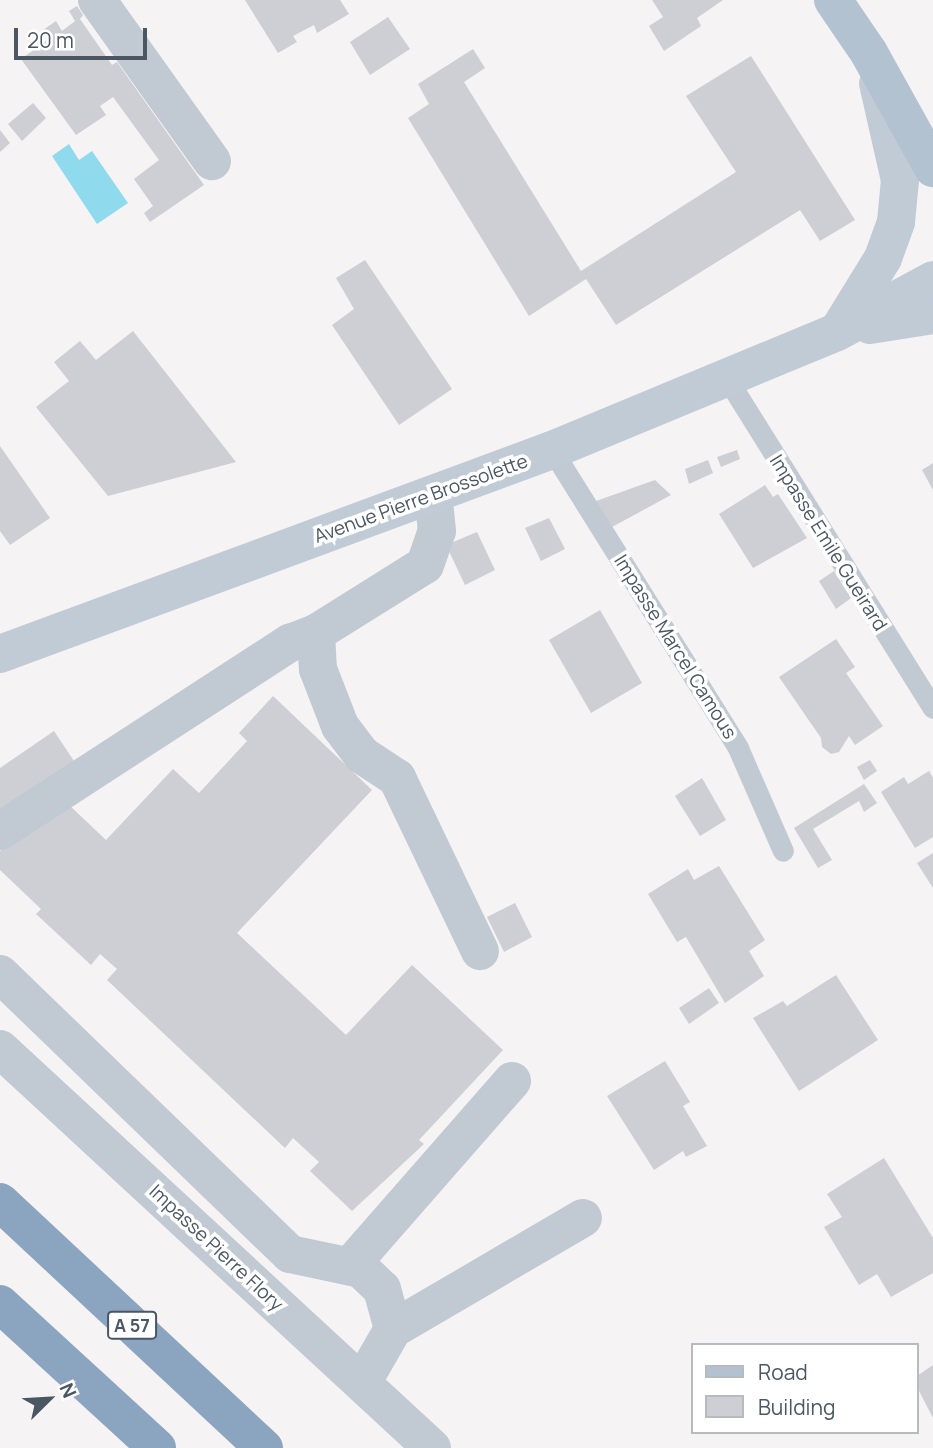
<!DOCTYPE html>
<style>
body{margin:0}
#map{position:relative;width:933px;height:1448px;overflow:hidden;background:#f5f3f3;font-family:Manrope,sans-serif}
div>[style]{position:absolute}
.water>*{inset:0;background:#90daee}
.building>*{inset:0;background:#cdcfd5}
.lane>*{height:21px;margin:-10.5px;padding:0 10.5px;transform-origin:10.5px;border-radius:10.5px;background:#c1cad2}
.street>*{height:38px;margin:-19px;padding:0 19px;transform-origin:19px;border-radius:19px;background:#c1cad2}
.secondary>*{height:38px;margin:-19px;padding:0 19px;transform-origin:19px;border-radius:19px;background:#c1cbd6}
.primary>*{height:38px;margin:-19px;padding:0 19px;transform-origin:19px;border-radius:19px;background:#b3c2d1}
.highway>*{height:38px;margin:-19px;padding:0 19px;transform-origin:19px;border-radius:19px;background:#8ba5c1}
span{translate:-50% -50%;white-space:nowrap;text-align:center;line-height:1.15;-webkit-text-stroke:7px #fff;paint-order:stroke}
.shield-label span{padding:2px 5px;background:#fff;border:2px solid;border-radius:5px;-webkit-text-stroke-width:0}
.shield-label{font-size:18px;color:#4a5661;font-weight:700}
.street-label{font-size:19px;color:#4a5661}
.legend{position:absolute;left:691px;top:1343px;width:228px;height:91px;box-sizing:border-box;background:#fff;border:2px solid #b7bbc0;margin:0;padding:9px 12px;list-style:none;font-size:21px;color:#4a5661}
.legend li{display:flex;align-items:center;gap:14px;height:35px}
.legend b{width:35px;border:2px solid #b7bbc0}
.north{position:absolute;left:14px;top:1364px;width:70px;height:70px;-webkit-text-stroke:5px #fff;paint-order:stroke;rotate:66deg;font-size:19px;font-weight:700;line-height:28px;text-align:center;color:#4a5661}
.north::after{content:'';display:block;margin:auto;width:24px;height:32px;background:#4a5661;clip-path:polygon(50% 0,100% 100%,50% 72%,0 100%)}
.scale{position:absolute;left:14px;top:28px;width:133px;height:32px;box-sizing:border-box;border:4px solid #4a5661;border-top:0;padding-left:9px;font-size:21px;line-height:24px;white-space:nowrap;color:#4a5661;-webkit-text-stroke:5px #fff;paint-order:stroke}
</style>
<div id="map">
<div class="water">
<i style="clip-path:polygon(69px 144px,79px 160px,92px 151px,128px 203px,97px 224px,52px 156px)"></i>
</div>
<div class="building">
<i style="clip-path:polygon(245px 0,340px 0,349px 14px,317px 33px,314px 25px,293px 36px,297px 42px,278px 53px)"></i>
<i style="clip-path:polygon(652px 0,723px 0,697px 18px,701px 26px,664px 51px,649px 26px,663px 17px)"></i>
<i style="clip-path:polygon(77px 6px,83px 15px,80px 19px,112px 65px,117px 62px,204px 185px,150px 222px,144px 213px,153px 206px,134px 179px,159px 160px,113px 97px,100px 106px,106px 115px,76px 135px,21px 59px,49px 39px,43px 30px,56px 21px,62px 31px,75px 21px,69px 11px)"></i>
<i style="clip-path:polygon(388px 17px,410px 49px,370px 75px,350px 42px)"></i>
<i style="clip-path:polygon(473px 49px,485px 68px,464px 82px,581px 271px,736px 172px,686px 96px,751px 56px,855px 220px,820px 241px,800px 210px,616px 325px,586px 279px,529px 316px,408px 118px,429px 104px,418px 84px)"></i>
<i style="clip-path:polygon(33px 103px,46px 118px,22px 141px,8px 124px)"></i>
<i style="clip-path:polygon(0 130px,10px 143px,0 152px)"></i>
<i style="clip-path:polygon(365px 260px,452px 389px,399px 425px,332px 325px,354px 309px,336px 278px)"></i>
<i style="clip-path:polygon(133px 331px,236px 462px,108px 496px,36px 407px,69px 381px,54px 362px,80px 341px,96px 360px)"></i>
<i style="clip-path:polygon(0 446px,50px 518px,10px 545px,0 531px)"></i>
<i style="clip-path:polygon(737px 450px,740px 459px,721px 467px,717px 457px)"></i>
<i style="clip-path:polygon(708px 460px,713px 473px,689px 484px,685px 469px)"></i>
<i style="clip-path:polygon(933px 463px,933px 490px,922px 470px)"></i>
<i style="clip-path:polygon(655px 480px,671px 495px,612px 527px,596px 501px)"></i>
<i style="clip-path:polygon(765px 485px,773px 497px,778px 494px,807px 538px,753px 568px,719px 514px)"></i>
<i style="clip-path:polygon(549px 518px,565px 549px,541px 561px,525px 528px)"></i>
<i style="clip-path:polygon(477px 532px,495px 570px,465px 585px,446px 545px)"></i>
<i style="clip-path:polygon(834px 571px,851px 598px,836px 609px,819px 581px)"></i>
<i style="clip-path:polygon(600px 610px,642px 683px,591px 713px,549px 640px)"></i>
<i style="clip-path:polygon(836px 639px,855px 667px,846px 673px,883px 726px,855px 745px,849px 736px,839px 752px,831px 754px,822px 747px,821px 738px,779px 677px)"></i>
<i style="clip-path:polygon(273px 696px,372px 790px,237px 933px,346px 1035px,412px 965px,503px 1050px,419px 1140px,424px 1144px,352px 1211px,310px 1171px,319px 1162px,293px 1138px,285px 1148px,107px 980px,117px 969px,100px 954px,91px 965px,36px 914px,41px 909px,0 870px,0 851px,67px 803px,106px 840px,173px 769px,199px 793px,247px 741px,239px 733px)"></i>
<i style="clip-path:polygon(54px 731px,74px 761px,0 814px,0 768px)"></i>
<i style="clip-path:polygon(870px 760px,877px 771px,864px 780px,857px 767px)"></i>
<i style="clip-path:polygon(929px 771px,933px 778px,933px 837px,915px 848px,881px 792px,904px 777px,908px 784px)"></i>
<i style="clip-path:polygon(702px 778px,726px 820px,700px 836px,675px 796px)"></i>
<i style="clip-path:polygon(864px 784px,877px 803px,864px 812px,859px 801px,813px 829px,832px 860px,818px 868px,794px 828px)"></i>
<i style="clip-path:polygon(933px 853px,933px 888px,917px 863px)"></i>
<i style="clip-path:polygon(719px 866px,765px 940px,749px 951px,764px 976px,725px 1003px,686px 937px,677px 942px,648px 894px,688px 869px,694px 880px)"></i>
<i style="clip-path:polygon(515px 903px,532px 937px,504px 952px,487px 917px)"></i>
<i style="clip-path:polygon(836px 975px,878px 1040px,799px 1091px,753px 1018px,783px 1001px,787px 1006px)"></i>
<i style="clip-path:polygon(709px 988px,719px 1003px,689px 1024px,679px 1008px)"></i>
<i style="clip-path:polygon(665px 1061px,690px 1102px,683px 1106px,707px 1146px,686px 1157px,683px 1151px,654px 1170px,607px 1096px)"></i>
<i style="clip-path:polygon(884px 1158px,933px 1238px,933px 1273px,891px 1297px,877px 1274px,859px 1285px,824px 1227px,842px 1217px,827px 1194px)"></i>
<i style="clip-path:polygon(933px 1365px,933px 1418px,917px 1387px,917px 1376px)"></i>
</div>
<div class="lane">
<i style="left:726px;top:377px;width:390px;rotate:58deg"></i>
<i style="left:552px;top:450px;width:351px;rotate:58deg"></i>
<i style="left:738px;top:748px;width:112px;rotate:66.4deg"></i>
</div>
<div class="street">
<i style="left:97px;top:0;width:198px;rotate:54.5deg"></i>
<i style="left:316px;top:633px;width:36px;rotate:87deg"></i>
<i style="left:318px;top:669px;width:61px;rotate:68.9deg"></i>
<i style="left:340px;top:726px;width:36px;rotate:53deg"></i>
<i style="left:362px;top:755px;width:42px;rotate:33.3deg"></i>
<i style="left:397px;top:778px;width:192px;rotate:64.4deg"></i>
<i style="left:0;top:831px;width:346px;rotate:-33deg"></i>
<i style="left:290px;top:643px;width:28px;rotate:-21deg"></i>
<i style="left:316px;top:633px;width:128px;rotate:-32deg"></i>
<i style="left:425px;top:565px;width:36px;rotate:-71deg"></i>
<i style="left:437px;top:531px;width:37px;rotate:-96deg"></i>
<i style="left:0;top:974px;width:403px;rotate:44deg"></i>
<i style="left:290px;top:1254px;width:73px;rotate:11.9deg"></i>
<i style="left:361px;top:1269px;width:29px;rotate:44deg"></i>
<i style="left:382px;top:1289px;width:41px;rotate:74.6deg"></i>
<i style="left:393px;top:1329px;width:62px;rotate:119.9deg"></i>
<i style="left:0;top:1049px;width:588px;rotate:42.73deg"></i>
<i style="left:350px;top:1266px;width:246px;rotate:-48.8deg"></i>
<i style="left:393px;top:1329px;width:220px;rotate:-30.3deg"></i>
</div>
<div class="secondary">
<i style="left:870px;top:325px;width:64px;rotate:-9deg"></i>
<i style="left:840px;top:328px;width:82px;rotate:-58.4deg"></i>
<i style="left:883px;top:258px;width:38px;rotate:-70deg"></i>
<i style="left:896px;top:222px;width:42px;rotate:-84.6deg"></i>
<i style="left:900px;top:180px;width:99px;rotate:-102.8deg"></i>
<i style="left:0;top:654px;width:588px;rotate:-20.28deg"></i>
<i style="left:552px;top:450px;width:308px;rotate:-22.5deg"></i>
<i style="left:837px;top:332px;width:109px;rotate:-28.4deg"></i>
</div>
<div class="primary">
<i style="left:833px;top:0;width:64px;rotate:55.8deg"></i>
<i style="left:869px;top:53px;width:132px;rotate:60.9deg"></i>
</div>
<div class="highway">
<i style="left:0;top:1202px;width:361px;rotate:43deg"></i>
<i style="left:0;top:1304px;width:213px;rotate:42.5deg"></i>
</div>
<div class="shield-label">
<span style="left:132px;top:1325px">A 57</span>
</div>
<div class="street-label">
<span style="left:421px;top:499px;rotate:-20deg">Avenue Pierre Brossolette</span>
<span style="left:828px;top:543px;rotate:58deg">Impasse Emile Gueirard</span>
<span style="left:675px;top:647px;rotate:58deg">Impasse Marcel Camous</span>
<span style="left:216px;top:1248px;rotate:43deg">Impasse Pierre Flory</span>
</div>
<ul class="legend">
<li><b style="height:9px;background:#b3c2d1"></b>Road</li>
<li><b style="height:19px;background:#cdcfd5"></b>Building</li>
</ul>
<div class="north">N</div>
<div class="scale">20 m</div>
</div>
